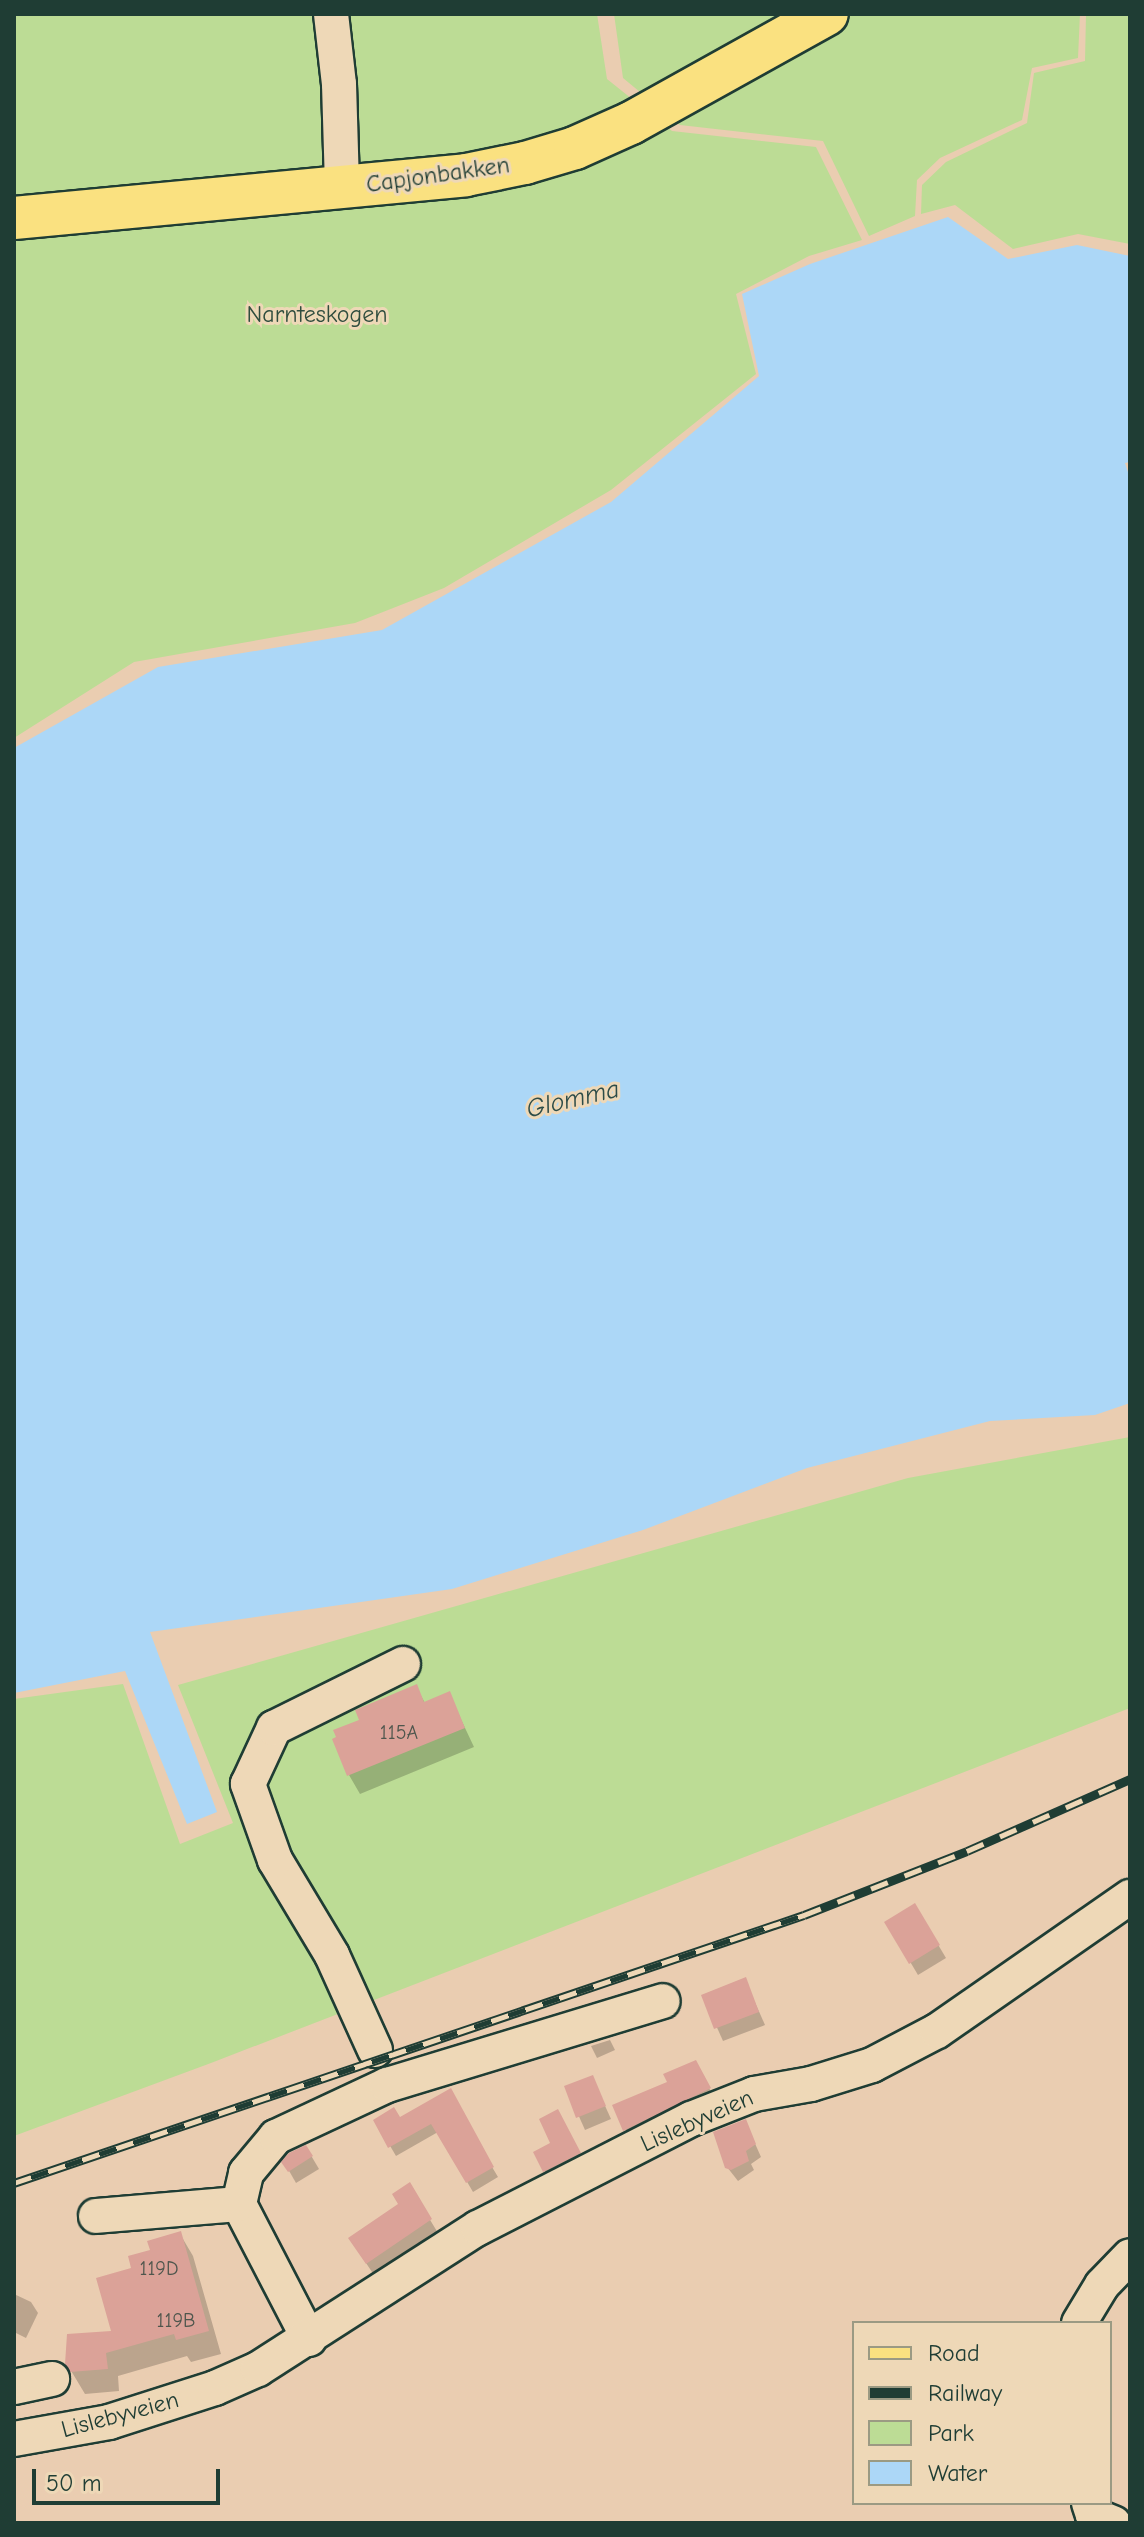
<!DOCTYPE html>
<style>
body{margin:0}
#map{position:relative;width:1144px;height:2537px;overflow:hidden;background:#eacdb1;font-family:"Comic Neue",sans-serif}
div>[style]{position:absolute}
.green>*{inset:0;background:#bcdc95}
.water>*{inset:0;background:#acd7f7}
.shadow>*{inset:0;background:#0003}
.building>*{inset:0;background:#dba298}
.roads{filter:drop-shadow(2px 0 #1f3d34) drop-shadow(-2px 0 #1f3d34) drop-shadow(0 2px #1f3d34) drop-shadow(0 -2px #1f3d34)}
.minor>*{height:34px;margin:-17px;padding:0 17px;transform-origin:17px;border-radius:17px;background:#eed8b7}
.major>*{height:42px;margin:-21px;padding:0 21px;transform-origin:21px;border-radius:21px;background:#fae180}
.rail>*{height:9px;margin-top:-4.5px;transform-origin:0;background:repeating-linear-gradient(90deg,#eed8b7 0 18px,#1f3d34 0 36px);box-sizing:border-box;border-block:2px solid #1f3d34}
span{translate:-50% -50%;white-space:nowrap;text-align:center;line-height:1.15;-webkit-text-stroke:6px #eed8b7;paint-order:stroke}
.number-label{font-size:20px;color:#4e564d}
.number-label span{-webkit-text-stroke-width:0}
.street-label{font-size:24px;color:#1f3d34}
.park-label{font-size:24px;color:#2f4d3e}
.water-label{font-size:26px;color:#2d4c48;font-style:italic}
.frame{position:absolute;inset:0;border:16px solid #1f3d34;pointer-events:none}
.legend{position:absolute;left:852px;top:2321px;width:260px;height:184px;box-sizing:border-box;background:#eed8b7;border:2px solid #9b9a83;margin:0;padding:10px 14px;list-style:none;font-size:24px;color:#1f3d34}
.legend li{display:flex;align-items:center;gap:16px;height:40px}
.legend b{width:40px;border:2px solid #9b9a83}
.scale{position:absolute;left:32px;top:2469px;width:188px;height:36px;box-sizing:border-box;border:4px solid #1f3d34;border-top:0;padding-left:10px;font-size:24px;line-height:28px;white-space:nowrap;color:#1f3d34;-webkit-text-stroke:6px #eed8b7;paint-order:stroke}
</style>
<div id="map">
<div class="green">
<i style="clip-path:polygon(14px 14px,597px 14px,607px 79px,672px 131px,816px 147px,862px 240px,809px 256px,736px 294px,756px 374px,611px 490px,444px 588px,355px 623px,134px 662px,14px 738px)"></i>
<i style="clip-path:polygon(614px 14px,1080px 14px,1078px 58px,1032px 68px,1022px 120px,940px 158px,917px 180px,915px 216px,869px 236px,823px 141px,680px 125px,623px 78px)"></i>
<i style="clip-path:polygon(1086px 14px,1130px 14px,1130px 244px,1078px 234px,1013px 249px,955px 205px,921px 214px,922px 185px,946px 162px,1027px 123px,1034px 73px,1085px 61px)"></i>
<i style="clip-path:polygon(1130px 1437px,1130px 1708px,211px 2063px,14px 2136px,14px 1699px,123px 1684px,180px 1844px,233px 1823px,178px 1685px,908px 1478px)"></i>
</div>
<div class="water">
<i style="clip-path:polygon(948px 217px,1008px 259px,1077px 245px,1130px 256px,1130px 462px,1125px 463px,1130px 478px,1130px 1403px,1095px 1415px,990px 1421px,807px 1468px,643px 1530px,452px 1589px,150px 1632px,217px 1812px,187px 1824px,125px 1671px,14px 1693px,14px 748px,158px 667px,382px 630px,611px 502px,759px 376px,742px 294px,810px 264px)"></i>
</div>
<div class="shadow">
<i style="clip-path:polygon(416px 1687px,425px 1703px,449px 1694px,474px 1747px,360px 1794px,349px 1775px,362px 1721px)"></i>
<i style="clip-path:polygon(915px 1906px,946px 1958px,918px 1975px,887px 1923px)"></i>
<i style="clip-path:polygon(745px 1980px,765px 2025px,723px 2041px,703px 1996px)"></i>
<i style="clip-path:polygon(610px 2040px,615px 2050px,597px 2058px,591px 2046px)"></i>
<i style="clip-path:polygon(702px 2075px,716px 2101px,632px 2143px,615px 2106px)"></i>
<i style="clip-path:polygon(592px 2077px,611px 2119px,585px 2130px,566px 2087px)"></i>
<i style="clip-path:polygon(375px 2120px,467px 2125px,498px 2177px,473px 2192px,438px 2132px,396px 2156px)"></i>
<i style="clip-path:polygon(745px 2121px,761px 2157px,751px 2164px,754px 2170px,738px 2181px,727px 2167px)"></i>
<i style="clip-path:polygon(564px 2123px,585px 2165px,551px 2182px,535px 2153px,553px 2144px)"></i>
<i style="clip-path:polygon(306px 2147px,319px 2169px,296px 2183px,284px 2162px)"></i>
<i style="clip-path:polygon(409px 2185px,438px 2233px,374px 2275px,358px 2251px,400px 2206px)"></i>
<i style="clip-path:polygon(180px 2234px,193px 2256px,221px 2354px,191px 2362px,187px 2356px,118px 2376px,119px 2391px,85px 2394px,67px 2364px,114px 2333px,133px 2269px)"></i>
<i style="clip-path:polygon(14px 2294px,31px 2302px,38px 2313px,26px 2338px,14px 2332px)"></i>
</div>
<div class="building">
<i style="clip-path:polygon(417px 1684px,424px 1702px,450px 1691px,465px 1728px,347px 1776px,332px 1739px,336px 1737px,333px 1730px,359px 1720px,355px 1710px)"></i>
<i style="clip-path:polygon(915px 1903px,940px 1945px,909px 1964px,884px 1922px)"></i>
<i style="clip-path:polygon(746px 1977px,759px 2012px,714px 2029px,701px 1995px)"></i>
<i style="clip-path:polygon(696px 2060px,711px 2088px,623px 2131px,612px 2105px,667px 2082px,663px 2074px)"></i>
<i style="clip-path:polygon(593px 2075px,606px 2106px,576px 2118px,564px 2086px)"></i>
<i style="clip-path:polygon(451px 2088px,494px 2167px,466px 2183px,431px 2124px,388px 2148px,373px 2120px,394px 2107px,400px 2117px)"></i>
<i style="clip-path:polygon(558px 2109px,581px 2153px,543px 2172px,533px 2152px,550px 2143px,539px 2119px)"></i>
<i style="clip-path:polygon(746px 2119px,756px 2144px,746px 2151px,749px 2161px,731px 2170px,725px 2168px,713px 2132px)"></i>
<i style="clip-path:polygon(306px 2145px,313px 2156px,288px 2172px,281px 2162px,289px 2153px)"></i>
<i style="clip-path:polygon(410px 2182px,432px 2219px,366px 2264px,348px 2238px,398px 2204px,392px 2194px)"></i>
<i style="clip-path:polygon(181px 2231px,209px 2331px,176px 2340px,174px 2334px,106px 2353px,108px 2369px,70px 2372px,65px 2364px,67px 2334px,111px 2331px,96px 2278px,131px 2268px,128px 2256px,150px 2250px,147px 2241px)"></i>
</div>
<div class="roads">
<div class="minor">
<i style="left:331px;top:14px;width:70px;rotate:83.5deg"></i>
<i style="left:339px;top:84px;width:103px;rotate:88.3deg"></i>
<i style="left:375px;top:2050px;width:104px;rotate:-114.4deg"></i>
<i style="left:332px;top:1955px;width:111px;rotate:-121deg"></i>
<i style="left:275px;top:1860px;width:81px;rotate:-109.6deg"></i>
<i style="left:248px;top:1784px;width:62px;rotate:-65.1deg"></i>
<i style="left:274px;top:1728px;width:144px;rotate:-26.4deg"></i>
<i style="left:96px;top:2216px;width:144px;rotate:-4.8deg"></i>
<i style="left:1079px;top:2323px;width:44px;rotate:-58.8deg"></i>
<i style="left:1102px;top:2285px;width:40px;rotate:-46deg"></i>
<i style="left:309px;top:2339px;width:152px;rotate:-117.4deg"></i>
<i style="left:239px;top:2204px;width:32px;rotate:-77deg"></i>
<i style="left:246px;top:2173px;width:47px;rotate:-50.2deg"></i>
<i style="left:276px;top:2137px;width:123px;rotate:-25.1deg"></i>
<i style="left:387px;top:2085px;width:288px;rotate:-16.9deg"></i>
<i style="left:14px;top:2387px;width:39px;rotate:-12deg"></i>
<i style="left:14px;top:2439px;width:97px;rotate:-10.1deg"></i>
<i style="left:109px;top:2422px;width:111px;rotate:-17.8deg"></i>
<i style="left:215px;top:2388px;width:47px;rotate:-23.8deg"></i>
<i style="left:258px;top:2369px;width:261px;rotate:-32.7deg"></i>
<i style="left:478px;top:2228px;width:239px;rotate:-27.1deg"></i>
<i style="left:691px;top:2119px;width:68px;rotate:-21.6deg"></i>
<i style="left:754px;top:2094px;width:58px;rotate:-10deg"></i>
<i style="left:811px;top:2084px;width:64px;rotate:-17.3deg"></i>
<i style="left:872px;top:2065px;width:73px;rotate:-27.6deg"></i>
<i style="left:937px;top:2031px;width:235px;rotate:-34.8deg"></i>
<i style="left:1089px;top:2503px;width:13px;rotate:72deg"></i>
<i style="left:1093px;top:2515px;width:22px;rotate:22deg"></i>
</div>
<div class="major">
<i style="left:14px;top:218px;width:454px;rotate:-5.4deg"></i>
<i style="left:466px;top:175px;width:60px;rotate:-11.5deg"></i>
<i style="left:525px;top:163px;width:52px;rotate:-16.7deg"></i>
<i style="left:575px;top:148px;width:61px;rotate:-24.1deg"></i>
<i style="left:631px;top:123px;width:224px;rotate:-29.1deg"></i>
</div>
</div>
<div class="rail">
<i style="left:14px;top:2183px;width:834px;rotate:-18.74deg"></i>
<i style="left:804px;top:1915px;width:175px;rotate:-21.4deg"></i>
<i style="left:967px;top:1851px;width:178px;rotate:-23.8deg"></i>
</div>
<div class="number-label">
<span style="left:399px;top:1732px">115A</span>
<span style="left:159px;top:2268px">119D</span>
<span style="left:176px;top:2320px">119B</span>
</div>
<div class="street-label">
<span style="left:438px;top:175px;rotate:-8deg">Capjonbakken</span>
<span style="left:697px;top:2121px;rotate:-24deg">Lislebyveien</span>
<span style="left:120px;top:2415px;rotate:-15deg">Lislebyveien</span>
</div>
<div class="park-label">
<span style="left:317px;top:315px">Narnteskogen</span>
</div>
<div class="water-label">
<span style="left:573px;top:1100px;rotate:-13deg">Glomma</span>
</div>
<div class="frame"></div>
<ul class="legend">
<li><b style="height:10px;background:#fae180"></b>Road</li>
<li><b style="height:10px;background:#1f3d34"></b>Railway</li>
<li><b style="height:22px;background:#bcdc95"></b>Park</li>
<li><b style="height:22px;background:#acd7f7"></b>Water</li>
</ul>
<div class="scale">50 m</div>
</div>
